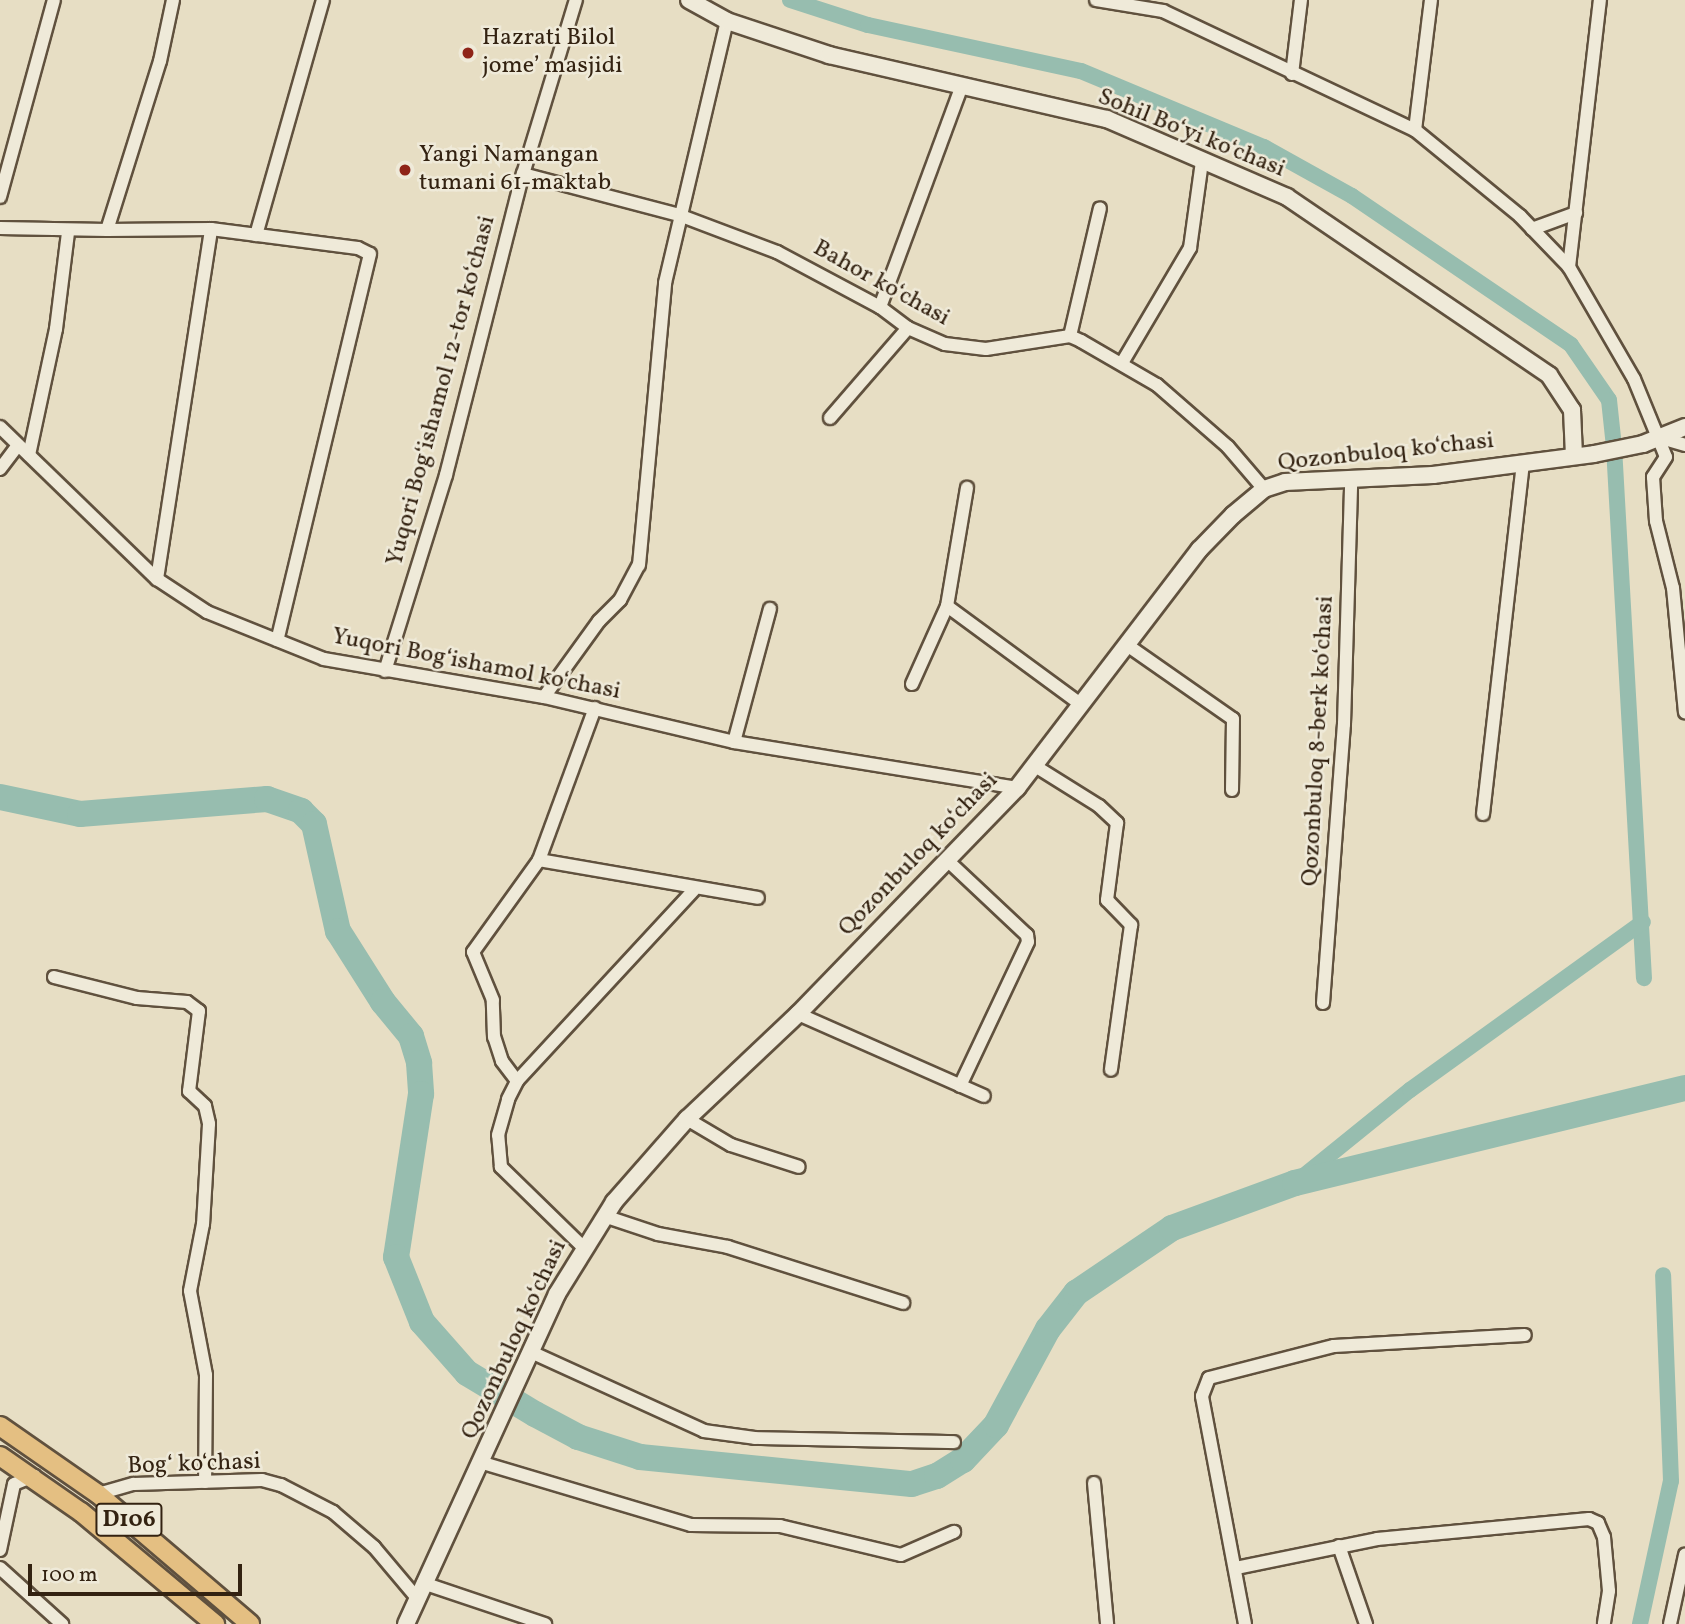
<!DOCTYPE html>
<meta charset="utf-8">
<style>
body{margin:0}
#map{position:relative;width:1685px;height:1624px;overflow:hidden;background:#e7dec4;font-family:Vollkorn,serif}
div>[style]{position:absolute}
.canal>*{height:16px;margin:-8px;padding:0 8px;transform-origin:8px;border-radius:8px;background:#97bdaf}
.river>*{height:26px;margin:-13px;padding:0 13px;transform-origin:13px;border-radius:13px;background:#97bdaf}
.roads{filter:drop-shadow(2px 0 #60513e) drop-shadow(-2px 0 #60513e) drop-shadow(0 2px #60513e) drop-shadow(0 -2px #60513e)}
.street>*{height:12px;margin:-6px;padding:0 6px;transform-origin:6px;border-radius:6px;background:#efead9}
.secondary>*{height:16px;margin:-8px;padding:0 8px;transform-origin:8px;border-radius:8px;background:#efead9}
.primary>*{height:18px;margin:-9px;padding:0 9px;transform-origin:9px;border-radius:9px;background:#e4bf82}
.dots>*{width:19px;height:19px;translate:-50% -50%;box-sizing:border-box;border:4px solid #efead9;border-radius:50%}
span{translate:-50% -50%;white-space:nowrap;text-align:center;line-height:1.15;-webkit-text-stroke:5px #efead9;paint-order:stroke}
.shield-label span{padding:2px 5px;background:#efead9;border:2px solid;border-radius:5px;-webkit-text-stroke-width:0}
.shield-label{font-size:23px;color:#321;font-weight:700}
.poi-label{font-size:24px;color:#321}
.left{translate:0 -50%;text-align:left}
.street-label{font-size:24px;color:#321}
.scale{position:absolute;left:28px;top:1564px;width:214px;height:32px;box-sizing:border-box;border:4px solid #321;border-top:0;padding-left:9px;font-size:21px;line-height:24px;white-space:nowrap;color:#321;-webkit-text-stroke:5px #efead9;paint-order:stroke}
</style>
<div id="map">
<div class="canal">
<i style="left:790px;top:0;width:82px;rotate:17.8deg"></i>
<i style="left:868px;top:25px;width:218px;rotate:12.2deg"></i>
<i style="left:1081px;top:71px;width:198px;rotate:22.6deg"></i>
<i style="left:1264px;top:147px;width:101px;rotate:29.1deg"></i>
<i style="left:1352px;top:196px;width:265px;rotate:34.2deg"></i>
<i style="left:1571px;top:345px;width:67px;rotate:55.4deg"></i>
<i style="left:1609px;top:400px;width:47px;rotate:83.9deg"></i>
<i style="left:1614px;top:447px;width:532px;rotate:86.77deg"></i>
<i style="left:1295px;top:1183px;width:148px;rotate:-39deg"></i>
<i style="left:1410px;top:1090px;width:287px;rotate:-35.8deg"></i>
<i style="left:1640px;top:1624px;width:146px;rotate:-77.8deg"></i>
<i style="left:1671px;top:1481px;width:206px;rotate:-92.2deg"></i>
</div>
<div class="river">
<i style="left:0;top:797px;width:82px;rotate:12deg"></i>
<i style="left:80px;top:814px;width:188px;rotate:-4.6deg"></i>
<i style="left:267px;top:799px;width:36px;rotate:19deg"></i>
<i style="left:301px;top:811px;width:18px;rotate:45deg"></i>
<i style="left:314px;top:824px;width:110px;rotate:77.4deg"></i>
<i style="left:338px;top:931px;width:84px;rotate:57.6deg"></i>
<i style="left:383px;top:1002px;width:44px;rotate:50.5deg"></i>
<i style="left:411px;top:1036px;width:28px;rotate:73deg"></i>
<i style="left:419px;top:1063px;width:31px;rotate:86deg"></i>
<i style="left:421px;top:1094px;width:165px;rotate:98.7deg"></i>
<i style="left:396px;top:1257px;width:70px;rotate:68.2deg"></i>
<i style="left:422px;top:1322px;width:68px;rotate:48.6deg"></i>
<i style="left:467px;top:1373px;width:79px;rotate:31.1deg"></i>
<i style="left:535px;top:1414px;width:49px;rotate:28.1deg"></i>
<i style="left:578px;top:1437px;width:65px;rotate:17.9deg"></i>
<i style="left:640px;top:1457px;width:273px;rotate:5.7deg"></i>
<i style="left:912px;top:1484px;width:26px;rotate:-18deg"></i>
<i style="left:937px;top:1476px;width:31px;rotate:-32deg"></i>
<i style="left:963px;top:1460px;width:48px;rotate:-46.7deg"></i>
<i style="left:996px;top:1425px;width:109px;rotate:-61.6deg"></i>
<i style="left:1048px;top:1329px;width:46px;rotate:-52.1deg"></i>
<i style="left:1076px;top:1293px;width:116px;rotate:-34.1deg"></i>
<i style="left:1172px;top:1228px;width:131px;rotate:-20.1deg"></i>
<i style="left:1295px;top:1183px;width:401px;rotate:-13.7deg"></i>
</div>
<div class="roads">
<div class="street">
<i style="left:173px;top:0;width:62px;rotate:102deg"></i>
<i style="left:160px;top:61px;width:177px;rotate:107.4deg"></i>
<i style="left:107px;top:230px;width:104px;rotate:-0.6deg"></i>
<i style="left:211px;top:229px;width:148px;rotate:7.4deg"></i>
<i style="left:358px;top:248px;width:13px;rotate:27deg"></i>
<i style="left:370px;top:254px;width:397px;rotate:103.5deg"></i>
<i style="left:1096px;top:0;width:68px;rotate:9.3deg"></i>
<i style="left:1163px;top:11px;width:279px;rotate:25.3deg"></i>
<i style="left:1415px;top:130px;width:136px;rotate:39.3deg"></i>
<i style="left:1520px;top:216px;width:71px;rotate:46.1deg"></i>
<i style="left:1569px;top:267px;width:129px;rotate:59.9deg"></i>
<i style="left:1634px;top:379px;width:84px;rotate:67.7deg"></i>
<i style="left:1666px;top:457px;width:24px;rotate:123deg"></i>
<i style="left:1653px;top:477px;width:44px;rotate:86.1deg"></i>
<i style="left:1656px;top:521px;width:69px;rotate:75.8deg"></i>
<i style="left:1673px;top:588px;width:125px;rotate:84.5deg"></i>
<i style="left:1292px;top:74px;width:75px;rotate:-83.1deg"></i>
<i style="left:1415px;top:130px;width:131px;rotate:-83deg"></i>
<i style="left:523px;top:174px;width:161px;rotate:14.7deg"></i>
<i style="left:679px;top:215px;width:105px;rotate:20.7deg"></i>
<i style="left:777px;top:252px;width:117px;rotate:28.1deg"></i>
<i style="left:880px;top:307px;width:35px;rotate:37deg"></i>
<i style="left:908px;top:328px;width:40px;rotate:23.4deg"></i>
<i style="left:945px;top:344px;width:41px;rotate:7deg"></i>
<i style="left:986px;top:349px;width:85px;rotate:-8.8deg"></i>
<i style="left:1070px;top:336px;width:12px;rotate:24deg"></i>
<i style="left:1081px;top:341px;width:88px;rotate:30.1deg"></i>
<i style="left:1157px;top:385px;width:94px;rotate:41.1deg"></i>
<i style="left:1228px;top:447px;width:55px;rotate:49.4deg"></i>
<i style="left:0;top:197px;width:204px;rotate:-74.7deg"></i>
<i style="left:0;top:228px;width:107px;rotate:1.1deg"></i>
<i style="left:1532px;top:229px;width:47px;rotate:-20deg"></i>
<i style="left:256px;top:235px;width:244px;rotate:-74.1deg"></i>
<i style="left:1569px;top:267px;width:269px;rotate:-83.4deg"></i>
<i style="left:880px;top:307px;width:237px;rotate:-69.7deg"></i>
<i style="left:1070px;top:336px;width:131px;rotate:-76.8deg"></i>
<i style="left:1122px;top:363px;width:134px;rotate:-59.4deg"></i>
<i style="left:1190px;top:248px;width:88px;rotate:-82.1deg"></i>
<i style="left:830px;top:418px;width:119px;rotate:-49.1deg"></i>
<i style="left:0;top:427px;width:219px;rotate:44.1deg"></i>
<i style="left:157px;top:579px;width:60px;rotate:33.4deg"></i>
<i style="left:207px;top:612px;width:126px;rotate:21.9deg"></i>
<i style="left:324px;top:659px;width:223px;rotate:9.8deg"></i>
<i style="left:544px;top:697px;width:195px;rotate:13.3deg"></i>
<i style="left:734px;top:742px;width:287px;rotate:9.2deg"></i>
<i style="left:1661px;top:438px;width:25px;rotate:16deg"></i>
<i style="left:29px;top:455px;width:129px;rotate:-77.9deg"></i>
<i style="left:56px;top:329px;width:98px;rotate:-82.9deg"></i>
<i style="left:0;top:469px;width:30px;rotate:-53deg"></i>
<i style="left:157px;top:579px;width:354px;rotate:-81.2deg"></i>
<i style="left:947px;top:606px;width:167px;rotate:36.3deg"></i>
<i style="left:1127px;top:645px;width:129px;rotate:34.9deg"></i>
<i style="left:1233px;top:719px;width:71px;rotate:90.8deg"></i>
<i style="left:385px;top:671px;width:205px;rotate:-72.7deg"></i>
<i style="left:446px;top:475px;width:311px;rotate:-75.7deg"></i>
<i style="left:523px;top:174px;width:182px;rotate:-73.1deg"></i>
<i style="left:912px;top:684px;width:85px;rotate:-65.8deg"></i>
<i style="left:947px;top:606px;width:120px;rotate:-80.4deg"></i>
<i style="left:544px;top:697px;width:94px;rotate:-54.1deg"></i>
<i style="left:599px;top:621px;width:30px;rotate:-45deg"></i>
<i style="left:620px;top:600px;width:40px;rotate:-62deg"></i>
<i style="left:639px;top:565px;width:283px;rotate:-84.7deg"></i>
<i style="left:665px;top:283px;width:269px;rotate:-76.7deg"></i>
<i style="left:734px;top:742px;width:138px;rotate:-74.9deg"></i>
<i style="left:1035px;top:766px;width:75px;rotate:32deg"></i>
<i style="left:1099px;top:806px;width:25px;rotate:43deg"></i>
<i style="left:1117px;top:823px;width:78px;rotate:97.4deg"></i>
<i style="left:1107px;top:900px;width:35px;rotate:46deg"></i>
<i style="left:1131px;top:925px;width:146px;rotate:97.9deg"></i>
<i style="left:1483px;top:814px;width:354px;rotate:-83.5deg"></i>
<i style="left:539px;top:860px;width:222px;rotate:9.8deg"></i>
<i style="left:947px;top:860px;width:110px;rotate:43.2deg"></i>
<i style="left:1027px;top:935px;width:7px;rotate:82deg"></i>
<i style="left:1028px;top:942px;width:159px;rotate:115.3deg"></i>
<i style="left:54px;top:977px;width:86px;rotate:14.2deg"></i>
<i style="left:137px;top:998px;width:50px;rotate:4.6deg"></i>
<i style="left:187px;top:1002px;width:15px;rotate:37deg"></i>
<i style="left:199px;top:1011px;width:81px;rotate:97.1deg"></i>
<i style="left:189px;top:1091px;width:22px;rotate:43deg"></i>
<i style="left:205px;top:1106px;width:18px;rotate:77deg"></i>
<i style="left:209px;top:1124px;width:100px;rotate:93.4deg"></i>
<i style="left:203px;top:1224px;width:68px;rotate:101deg"></i>
<i style="left:190px;top:1291px;width:86px;rotate:79.2deg"></i>
<i style="left:206px;top:1375px;width:107px;rotate:90.5deg"></i>
<i style="left:1323px;top:1003px;width:280px;rotate:-85.7deg"></i>
<i style="left:1344px;top:724px;width:243px;rotate:-88.3deg"></i>
<i style="left:798px;top:1014px;width:203px;rotate:23.8deg"></i>
<i style="left:517px;top:1081px;width:25px;rotate:-127deg"></i>
<i style="left:502px;top:1061px;width:25px;rotate:-108deg"></i>
<i style="left:494px;top:1037px;width:37px;rotate:-92deg"></i>
<i style="left:493px;top:1000px;width:52px;rotate:-112.6deg"></i>
<i style="left:473px;top:952px;width:113px;rotate:-54.3deg"></i>
<i style="left:539px;top:860px;width:162px;rotate:-69.8deg"></i>
<i style="left:687px;top:1119px;width:51px;rotate:30.6deg"></i>
<i style="left:731px;top:1145px;width:71px;rotate:17.9deg"></i>
<i style="left:604px;top:1216px;width:57px;rotate:18.4deg"></i>
<i style="left:658px;top:1234px;width:71px;rotate:10.5deg"></i>
<i style="left:728px;top:1247px;width:184px;rotate:17.7deg"></i>
<i style="left:583px;top:1247px;width:115px;rotate:-135.7deg"></i>
<i style="left:501px;top:1167px;width:32px;rotate:-95deg"></i>
<i style="left:498px;top:1135px;width:37px;rotate:-74deg"></i>
<i style="left:508px;top:1099px;width:20px;rotate:-63deg"></i>
<i style="left:517px;top:1081px;width:260px;rotate:-47.2deg"></i>
<i style="left:531px;top:1352px;width:190px;rotate:24.5deg"></i>
<i style="left:704px;top:1431px;width:51px;rotate:7.8deg"></i>
<i style="left:755px;top:1438px;width:199px;rotate:1.2deg"></i>
<i style="left:483px;top:1463px;width:217px;rotate:16.6deg"></i>
<i style="left:691px;top:1525px;width:89px;rotate:0.6deg"></i>
<i style="left:780px;top:1526px;width:124px;rotate:13.5deg"></i>
<i style="left:901px;top:1555px;width:58px;rotate:-23.5deg"></i>
<i style="left:1094px;top:1483px;width:142px;rotate:84.7deg"></i>
<i style="left:98px;top:1494px;width:37px;rotate:-16deg"></i>
<i style="left:134px;top:1484px;width:128px;rotate:-1.8deg"></i>
<i style="left:262px;top:1480px;width:20px;rotate:15deg"></i>
<i style="left:281px;top:1485px;width:59px;rotate:27.4deg"></i>
<i style="left:333px;top:1512px;width:54px;rotate:40.5deg"></i>
<i style="left:374px;top:1547px;width:67px;rotate:49.9deg"></i>
<i style="left:1339px;top:1546px;width:83px;rotate:70.9deg"></i>
<i style="left:0;top:1550px;width:67px;rotate:-78deg"></i>
<i style="left:14px;top:1484px;width:22px;rotate:-22deg"></i>
<i style="left:0;top:1568px;width:84px;rotate:42.1deg"></i>
<i style="left:1236px;top:1568px;width:144px;rotate:-11.6deg"></i>
<i style="left:1377px;top:1539px;width:213px;rotate:-5.4deg"></i>
<i style="left:1589px;top:1519px;width:10px;rotate:24deg"></i>
<i style="left:1598px;top:1523px;width:15px;rotate:67deg"></i>
<i style="left:1604px;top:1537px;width:54px;rotate:84.7deg"></i>
<i style="left:1609px;top:1591px;width:33px;rotate:99deg"></i>
<i style="left:423px;top:1583px;width:129px;rotate:18.6deg"></i>
<i style="left:1245px;top:1624px;width:232px;rotate:-100.7deg"></i>
<i style="left:1202px;top:1396px;width:19px;rotate:-69deg"></i>
<i style="left:1209px;top:1378px;width:129px;rotate:-14.4deg"></i>
<i style="left:1334px;top:1346px;width:191px;rotate:-3.3deg"></i>
<i style="left:1670px;top:1624px;width:71px;rotate:-77.7deg"></i>
</div>
<div class="secondary">
<i style="left:689px;top:0;width:43px;rotate:28.9deg"></i>
<i style="left:727px;top:21px;width:108px;rotate:18.4deg"></i>
<i style="left:829px;top:55px;width:285px;rotate:13deg"></i>
<i style="left:1107px;top:119px;width:196px;rotate:23.4deg"></i>
<i style="left:1287px;top:197px;width:317px;rotate:34.2deg"></i>
<i style="left:1549px;top:375px;width:42px;rotate:56.7deg"></i>
<i style="left:1572px;top:410px;width:46px;rotate:87.5deg"></i>
<i style="left:406px;top:1624px;width:363px;rotate:-65.4deg"></i>
<i style="left:557px;top:1294px;width:108px;rotate:-58.2deg"></i>
<i style="left:614px;top:1202px;width:111px;rotate:-48.7deg"></i>
<i style="left:687px;top:1119px;width:153px;rotate:-43.4deg"></i>
<i style="left:798px;top:1014px;width:315px;rotate:-45.9deg"></i>
<i style="left:1017px;top:788px;width:300px;rotate:-52.6deg"></i>
<i style="left:1199px;top:550px;width:49px;rotate:-45.8deg"></i>
<i style="left:1233px;top:515px;width:40px;rotate:-40deg"></i>
<i style="left:1264px;top:489px;width:22px;rotate:-18deg"></i>
<i style="left:1285px;top:482px;width:148px;rotate:-2.7deg"></i>
<i style="left:1433px;top:475px;width:162px;rotate:-7.4deg"></i>
<i style="left:1594px;top:454px;width:50px;rotate:-11.5deg"></i>
<i style="left:1643px;top:444px;width:45px;rotate:-22deg"></i>
</div>
<div class="primary">
<i style="left:0;top:1426px;width:119px;rotate:34.8deg"></i>
<i style="left:98px;top:1494px;width:200px;rotate:40.5deg"></i>
<i style="left:0;top:1456px;width:98px;rotate:34.7deg"></i>
<i style="left:81px;top:1512px;width:175px;rotate:39.9deg"></i>
</div>
</div>
<div class="dots">
<i style="left:468px;top:53px;background:#8f2418"></i>
<i style="left:405px;top:170px;background:#8f2418"></i>
</div>
<div class="shield-label">
<span style="left:129px;top:1520px">D106</span>
</div>
<div class="poi-label">
<span class="left" style="left:482px;top:53px">Hazrati Bilol<br>jome’ masjidi</span>
<span class="left" style="left:419px;top:170px">Yangi Namangan<br>tumani 61-maktab</span>
</div>
<div class="street-label">
<span style="left:1191px;top:134px;rotate:22deg">Sohil Boʻyi koʻchasi</span>
<span style="left:881px;top:284px;rotate:29deg">Bahor koʻchasi</span>
<span style="left:442px;top:391px;rotate:-75deg">Yuqori Bogʻishamol 12-tor koʻchasi</span>
<span style="left:1386px;top:453px;rotate:-6deg">Qozonbuloq koʻchasi</span>
<span style="left:476px;top:665px;rotate:11deg">Yuqori Bogʻishamol koʻchasi</span>
<span style="left:1319px;top:741px;rotate:-87deg">Qozonbuloq 8-berk koʻchasi</span>
<span style="left:919px;top:855px;rotate:-46deg">Qozonbuloq koʻchasi</span>
<span style="left:515px;top:1340px;rotate:-65deg">Qozonbuloq koʻchasi</span>
<span style="left:194px;top:1465px;rotate:-2deg">Bogʻ koʻchasi</span>
</div>
<div class="scale">100 m</div>
</div>
